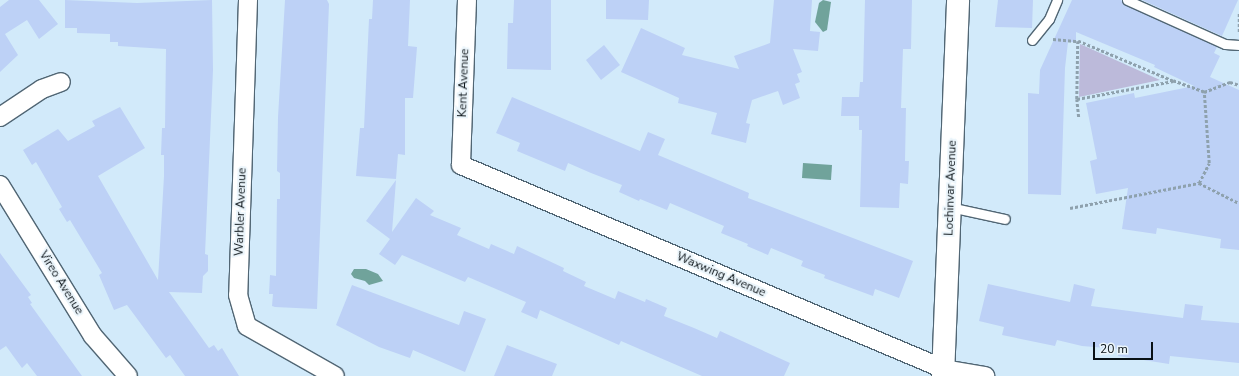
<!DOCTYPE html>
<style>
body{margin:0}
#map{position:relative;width:1239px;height:376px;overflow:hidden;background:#d2eafa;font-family:"Nunito Sans",sans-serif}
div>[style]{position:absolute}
.green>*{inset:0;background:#bcbada}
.water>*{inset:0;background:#70a39b}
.building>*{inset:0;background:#bdd1f6}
.path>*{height:2.5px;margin-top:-1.25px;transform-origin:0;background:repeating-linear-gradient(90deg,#8ea1ad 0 3px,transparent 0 5px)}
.roads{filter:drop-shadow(1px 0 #516674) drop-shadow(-1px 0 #516674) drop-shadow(0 1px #516674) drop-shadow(0 -1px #516674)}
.lane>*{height:9px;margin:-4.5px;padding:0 4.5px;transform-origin:4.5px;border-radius:4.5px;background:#fff}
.street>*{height:18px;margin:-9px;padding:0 9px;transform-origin:9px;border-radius:9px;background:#fff}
.secondary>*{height:22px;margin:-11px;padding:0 11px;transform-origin:11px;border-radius:11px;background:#fff}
span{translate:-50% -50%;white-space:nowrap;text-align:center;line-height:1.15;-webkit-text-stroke:4px #ebf5fb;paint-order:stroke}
.street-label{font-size:12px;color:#091116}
.scale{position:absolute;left:1093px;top:342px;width:60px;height:18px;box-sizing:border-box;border:2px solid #091116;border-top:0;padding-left:5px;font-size:12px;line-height:14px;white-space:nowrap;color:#091116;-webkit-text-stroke:3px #ebf5fb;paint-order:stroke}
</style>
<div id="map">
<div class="green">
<i style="clip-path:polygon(1080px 44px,1160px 80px,1079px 97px)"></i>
</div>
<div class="water">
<i style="clip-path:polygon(823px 0,831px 2px,827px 30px,823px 32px,815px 22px,819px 3px)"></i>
<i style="clip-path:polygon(803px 163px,832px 165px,831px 180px,802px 178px)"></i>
<i style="clip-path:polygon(354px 269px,366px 269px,378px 274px,383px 281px,369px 285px,365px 281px,354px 278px,351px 274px)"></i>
</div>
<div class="building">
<i style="clip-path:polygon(9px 0,39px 0,58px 24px,39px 39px,27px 20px,5px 34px,18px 55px,0 72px,0 7px)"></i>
<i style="clip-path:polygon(65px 0,137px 3px,212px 0,213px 70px,205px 254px,208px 255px,208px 271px,203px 276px,202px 293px,169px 292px,209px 348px,214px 345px,218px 351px,222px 348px,239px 376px,185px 376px,170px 355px,166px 358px,127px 305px,114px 310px,99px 275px,102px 273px,70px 220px,67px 222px,59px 209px,62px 207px,36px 162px,32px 165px,23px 150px,58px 129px,68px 141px,95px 126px,92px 121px,120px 107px,145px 148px,98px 176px,158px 280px,164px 176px,164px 155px,161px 155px,162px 128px,165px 128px,166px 49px,118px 46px,118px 42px,110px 42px,110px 34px,77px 33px,77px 28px,65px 28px)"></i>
<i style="clip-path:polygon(285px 0,327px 0,329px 4px,317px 309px,275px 307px,272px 306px,273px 294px,269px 294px,270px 275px,276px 276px,277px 199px,280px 199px,280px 173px,277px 171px,278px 117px)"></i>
<i style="clip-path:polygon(373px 0,410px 0,408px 46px,417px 47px,413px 98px,405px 98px,405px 155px,398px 154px,396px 179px,356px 176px,360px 128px,364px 128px,369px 19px,372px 19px)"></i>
<i style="clip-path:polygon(514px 0,551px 0,551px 70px,507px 69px,508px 23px,513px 23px)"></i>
<i style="clip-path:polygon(606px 0,649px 0,648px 20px,606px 19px)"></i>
<i style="clip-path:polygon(774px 0,812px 0,810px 31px,820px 32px,818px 51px,793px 49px,802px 72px,797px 74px,800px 82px,795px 84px,800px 98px,783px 105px,778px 91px,752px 100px,746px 123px,750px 124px,746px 143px,711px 134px,717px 113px,678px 103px,679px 98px,621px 72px,641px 28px,685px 48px,682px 55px,739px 69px,734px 56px,770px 43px)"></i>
<i style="clip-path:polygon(865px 0,912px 0,911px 49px,903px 49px,901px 108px,906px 108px,905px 161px,909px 161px,908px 184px,900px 183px,899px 208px,860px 207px,862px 130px,859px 130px,859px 116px,841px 116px,842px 97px,859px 97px,860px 82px,863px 82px)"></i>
<i style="clip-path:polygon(998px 0,1033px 0,1032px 28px,995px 27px)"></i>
<i style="clip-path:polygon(1072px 0,1121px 0,1125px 5px,1217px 47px,1214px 53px,1220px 56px,1210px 77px,1239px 90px,1239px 250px,1220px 248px,1221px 239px,1157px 228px,1156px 234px,1122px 229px,1128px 188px,1096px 194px,1090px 161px,1097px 159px,1086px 103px,1134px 93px,1135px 98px,1194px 86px,1154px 67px,1155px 65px,1076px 32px,1076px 42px,1068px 42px,1065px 68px,1061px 195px,1028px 194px,1028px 93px,1039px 94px,1040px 70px)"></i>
<i style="clip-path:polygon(1142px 0,1238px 0,1222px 36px)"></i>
<i style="clip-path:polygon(604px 45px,620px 65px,601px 80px,586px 60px)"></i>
<i style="clip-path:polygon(512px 97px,640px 151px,648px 132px,665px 139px,658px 155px,749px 193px,748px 198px,913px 261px,899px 298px,875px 289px,873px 296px,824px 278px,825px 275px,801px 266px,803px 261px,771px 248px,768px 255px,747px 246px,748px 244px,721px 233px,724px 226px,670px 203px,667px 210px,640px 199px,639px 201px,619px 192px,622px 185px,591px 173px,568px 163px,565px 171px,517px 151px,520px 143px,496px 133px)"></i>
<i style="clip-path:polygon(396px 180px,392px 232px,416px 198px,434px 211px,430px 215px,461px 228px,457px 235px,489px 249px,491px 244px,514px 254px,517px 246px,564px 268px,563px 271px,586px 282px,584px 286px,615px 299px,618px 291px,645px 302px,646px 299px,667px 308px,664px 316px,694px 328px,717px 338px,720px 331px,790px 363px,784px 376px,702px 376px,621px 341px,619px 345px,540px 310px,537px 319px,521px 312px,526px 302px,468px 277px,465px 282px,402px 255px,395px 265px,379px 254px,390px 239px,366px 221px)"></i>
<i style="clip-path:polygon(0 253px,31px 295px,28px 297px,32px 303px,30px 304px,82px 376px,37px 376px,27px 363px,22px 368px,6px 346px,0 350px)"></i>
<i style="clip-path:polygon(988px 284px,1070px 302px,1074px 284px,1095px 289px,1091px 306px,1183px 318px,1185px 304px,1203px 306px,1201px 320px,1239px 323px,1239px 363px,1170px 356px,1169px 364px,1118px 356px,1119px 349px,1082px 346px,1057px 340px,1055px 346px,1002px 335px,1004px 327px,979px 321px)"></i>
<i style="clip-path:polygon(352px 285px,459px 325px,464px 311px,486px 319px,465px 372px,413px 350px,410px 358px,379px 347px,336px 325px)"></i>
<i style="clip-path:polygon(507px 345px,557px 364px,552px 376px,494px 376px)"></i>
</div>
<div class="path">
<i style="left:1239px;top:32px;width:20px;rotate:-90deg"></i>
<i style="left:1053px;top:39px;width:25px;rotate:5deg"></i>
<i style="left:1078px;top:41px;width:58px;rotate:91deg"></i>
<i style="left:1077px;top:99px;width:98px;rotate:-10.6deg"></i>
<i style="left:1173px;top:81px;width:103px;rotate:-157.2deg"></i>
<i style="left:1204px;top:92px;width:28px;rotate:-21deg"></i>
<i style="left:1230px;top:82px;width:9px;rotate:18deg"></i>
<i style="left:1077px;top:99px;width:18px;rotate:84deg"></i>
<i style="left:1199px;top:183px;width:45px;rotate:26.6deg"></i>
<i style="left:1070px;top:208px;width:131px;rotate:-11deg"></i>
<i style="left:1199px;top:183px;width:22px;rotate:-63deg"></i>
<i style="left:1209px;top:163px;width:71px;rotate:-94deg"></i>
<i style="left:1204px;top:92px;width:33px;rotate:-160deg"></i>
</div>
<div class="roads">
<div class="lane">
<i style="left:1127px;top:0;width:107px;rotate:24.2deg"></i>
<i style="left:1225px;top:44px;width:14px;rotate:4deg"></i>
<i style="left:1032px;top:40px;width:27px;rotate:-51deg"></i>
<i style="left:1049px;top:19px;width:21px;rotate:-67deg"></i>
<i style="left:950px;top:207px;width:56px;rotate:12.3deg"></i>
</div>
<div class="street">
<i style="left:248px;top:0;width:295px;rotate:91.9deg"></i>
<i style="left:238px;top:295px;width:32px;rotate:74deg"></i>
<i style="left:247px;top:326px;width:101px;rotate:29.6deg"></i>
<i style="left:467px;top:0;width:165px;rotate:92.1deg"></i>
<i style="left:461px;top:165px;width:524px;rotate:22.9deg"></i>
<i style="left:944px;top:369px;width:42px;rotate:9.7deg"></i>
<i style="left:0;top:117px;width:50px;rotate:-33.7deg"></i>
<i style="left:42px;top:89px;width:20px;rotate:-20deg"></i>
<i style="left:0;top:185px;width:177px;rotate:58.4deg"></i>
<i style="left:93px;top:336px;width:53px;rotate:48.8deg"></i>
</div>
<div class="secondary">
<i style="left:943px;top:376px;width:376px;rotate:-87.7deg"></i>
</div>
</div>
<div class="street-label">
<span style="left:464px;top:83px;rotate:-88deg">Kent Avenue</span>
<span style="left:951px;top:188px;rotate:-88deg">Lochinvar Avenue</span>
<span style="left:241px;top:212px;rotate:-88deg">Warbler Avenue</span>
<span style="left:721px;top:275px;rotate:23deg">Waxwing Avenue</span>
<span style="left:61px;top:283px;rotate:58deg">Vireo Avenue</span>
</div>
<div class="scale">20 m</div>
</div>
